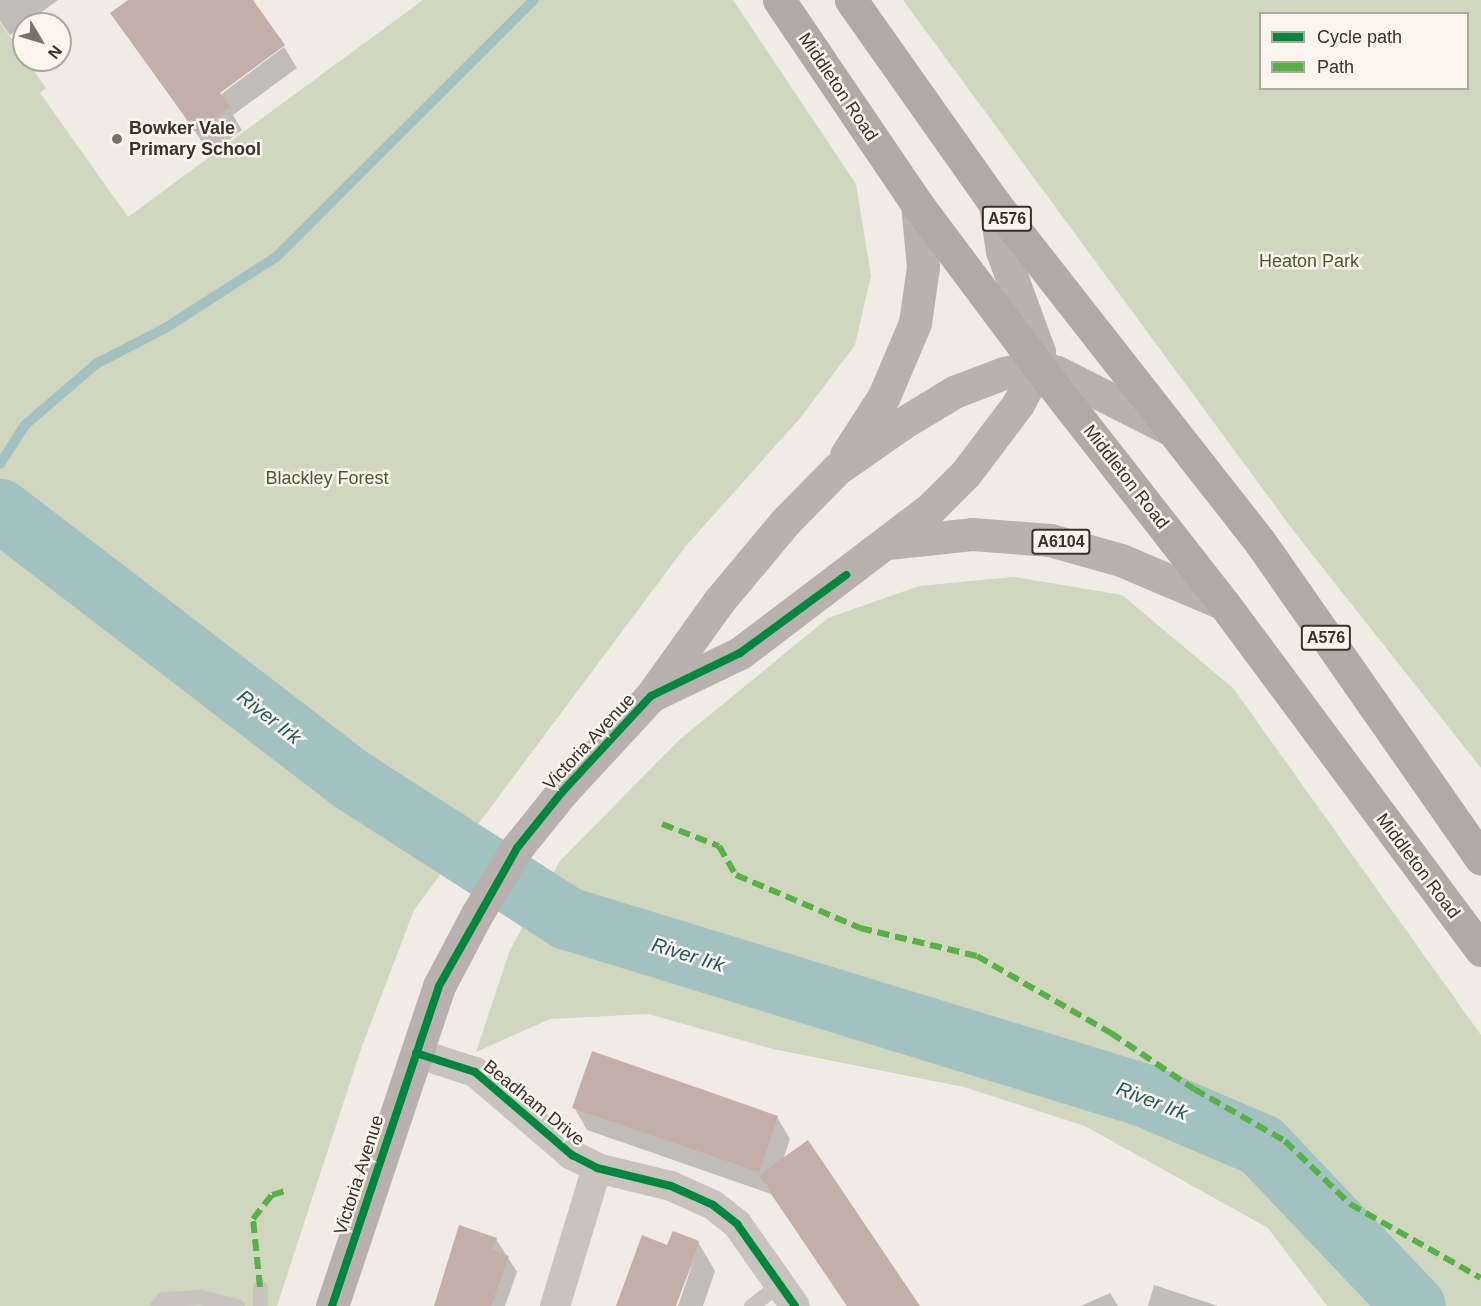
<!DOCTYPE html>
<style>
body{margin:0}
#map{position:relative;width:1481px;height:1306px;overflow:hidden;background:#f0ebe5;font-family:Helvetica,sans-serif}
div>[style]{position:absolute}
.green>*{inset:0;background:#d1d6bf}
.shadow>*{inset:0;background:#0003}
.stream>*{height:10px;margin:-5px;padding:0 5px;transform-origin:5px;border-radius:5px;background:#a1c2c1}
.river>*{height:63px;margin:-31.5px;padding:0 31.5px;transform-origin:31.5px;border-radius:31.5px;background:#a1c2c1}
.building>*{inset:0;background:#c3afa7}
.lane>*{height:15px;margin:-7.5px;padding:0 7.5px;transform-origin:7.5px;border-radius:7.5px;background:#c9c3be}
.street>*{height:30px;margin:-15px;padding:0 15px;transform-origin:15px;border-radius:15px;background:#c9c3be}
.primary>*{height:33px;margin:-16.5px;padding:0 16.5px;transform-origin:16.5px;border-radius:16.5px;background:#b8b1ad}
.highway>*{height:33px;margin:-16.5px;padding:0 16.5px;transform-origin:16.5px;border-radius:16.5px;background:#afaaa4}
.quiet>*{height:6px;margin-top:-3px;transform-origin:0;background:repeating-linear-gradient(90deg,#57b246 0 12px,transparent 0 18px)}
.cycleway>*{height:8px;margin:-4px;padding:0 4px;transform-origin:4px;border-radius:4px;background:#00873e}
.dots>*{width:16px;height:16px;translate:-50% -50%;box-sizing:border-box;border:3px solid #fbf5ee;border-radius:50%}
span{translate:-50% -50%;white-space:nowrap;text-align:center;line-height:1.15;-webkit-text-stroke:5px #fbf5ee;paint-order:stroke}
.shield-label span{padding:2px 4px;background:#fbf5ee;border:2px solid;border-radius:4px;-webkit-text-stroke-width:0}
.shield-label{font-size:16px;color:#3b302b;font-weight:700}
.street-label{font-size:18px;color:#3b302b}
.poi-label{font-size:18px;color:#3b302b;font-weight:700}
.left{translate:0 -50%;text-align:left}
.park-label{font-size:18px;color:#4a5a2e}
.water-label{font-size:20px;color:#1f5a5e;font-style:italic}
.legend{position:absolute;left:1259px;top:12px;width:210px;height:78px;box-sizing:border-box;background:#fbf5ee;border:2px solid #aea6a0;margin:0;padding:8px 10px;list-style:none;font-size:18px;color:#3b302b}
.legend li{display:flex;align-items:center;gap:12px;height:30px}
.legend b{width:30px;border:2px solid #aea6a0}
.north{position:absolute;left:12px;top:12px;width:60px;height:60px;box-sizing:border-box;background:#fbf5ee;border:2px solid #aea6a0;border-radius:50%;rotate:128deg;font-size:16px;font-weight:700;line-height:24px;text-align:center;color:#3b302b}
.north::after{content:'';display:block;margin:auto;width:21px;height:27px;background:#7a716c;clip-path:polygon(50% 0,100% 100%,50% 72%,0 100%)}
</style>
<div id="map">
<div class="green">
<i style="clip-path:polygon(423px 0,733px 0,856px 184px,871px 276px,855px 345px,801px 417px,685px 547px,414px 910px,361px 1049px,277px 1306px,0 1306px,0 22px,46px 88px,40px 93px,128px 217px)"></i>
<i style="clip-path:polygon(evenodd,903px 0,1481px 0,1481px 768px,1296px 534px,903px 0,1260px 14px,1468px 14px,1468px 88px,1260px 88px,1260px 14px)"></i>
<i style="clip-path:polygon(1014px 577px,1122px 595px,1233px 688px,1481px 1035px,1481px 1306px,1327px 1306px,1268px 1228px,1085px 1126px,964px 1087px,773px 1049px,648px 1014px,550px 1019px,476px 1052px,510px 950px,560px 861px,678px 741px,828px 618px,919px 586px)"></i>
</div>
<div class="shadow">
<i style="clip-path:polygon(0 0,58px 0,10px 35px,0 21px)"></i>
<i style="clip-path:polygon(131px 0,251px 0,215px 99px,284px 47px,297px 68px,233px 115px,242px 130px,210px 153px,112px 13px)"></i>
<i style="clip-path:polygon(574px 1107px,777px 1117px,790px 1139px,783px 1160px,918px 1306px,847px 1306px,771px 1194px,587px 1130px)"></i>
<i style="clip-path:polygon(460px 1226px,496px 1239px,517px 1272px,505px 1306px,435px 1306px)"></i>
<i style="clip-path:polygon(698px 1242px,715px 1271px,703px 1306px,678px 1306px,694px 1260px,675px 1306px,621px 1306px,667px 1246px)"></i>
<i style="clip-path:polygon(1154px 1285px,1218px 1306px,1148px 1306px)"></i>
<i style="clip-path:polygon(1110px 1293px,1118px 1306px,1081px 1306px)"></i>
</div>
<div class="stream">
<i style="left:0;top:464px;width:46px;rotate:-57.3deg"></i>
<i style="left:25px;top:425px;width:94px;rotate:-40.7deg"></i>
<i style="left:96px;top:364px;width:80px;rotate:-27.5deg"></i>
<i style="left:167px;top:327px;width:130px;rotate:-32.7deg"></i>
<i style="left:276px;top:257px;width:364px;rotate:-44.9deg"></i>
</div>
<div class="river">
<i style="left:0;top:510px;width:447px;rotate:37.5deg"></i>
<i style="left:355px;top:782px;width:252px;rotate:32.7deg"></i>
<i style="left:567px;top:918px;width:604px;rotate:17.05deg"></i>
<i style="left:1144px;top:1095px;width:127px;rotate:23.1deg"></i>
<i style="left:1261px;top:1145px;width:222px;rotate:46.5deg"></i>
</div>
<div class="building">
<i style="clip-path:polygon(128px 0,253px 0,285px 45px,220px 93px,230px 107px,196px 132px,110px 13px)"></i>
<i style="clip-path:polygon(592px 1051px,778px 1116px,759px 1172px,572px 1108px)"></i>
<i style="clip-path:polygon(808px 1140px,920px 1306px,847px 1306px,759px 1175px)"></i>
<i style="clip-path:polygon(459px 1225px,497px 1238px,492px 1250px,509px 1256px,491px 1306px,434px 1306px)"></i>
<i style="clip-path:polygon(673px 1231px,699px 1241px,676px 1306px,616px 1306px,642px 1235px,667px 1245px)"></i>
</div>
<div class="lane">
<i style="left:260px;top:1287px;width:19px;rotate:90deg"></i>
<i style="left:157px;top:1306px;width:9px;rotate:-49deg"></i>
<i style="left:163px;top:1299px;width:38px;rotate:-3deg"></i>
<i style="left:201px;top:1297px;width:37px;rotate:14deg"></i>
<i style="left:751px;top:1306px;width:37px;rotate:-38deg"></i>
</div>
<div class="street">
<i style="left:416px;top:1053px;width:62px;rotate:17.9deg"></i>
<i style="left:475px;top:1072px;width:128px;rotate:40.6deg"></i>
<i style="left:572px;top:1155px;width:28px;rotate:27deg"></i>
<i style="left:597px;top:1168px;width:76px;rotate:13.7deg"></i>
<i style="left:671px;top:1186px;width:46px;rotate:24.3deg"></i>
<i style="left:713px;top:1205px;width:31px;rotate:38deg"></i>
<i style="left:737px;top:1224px;width:100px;rotate:54.7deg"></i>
<i style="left:555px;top:1306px;width:144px;rotate:-73.1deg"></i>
</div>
<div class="primary">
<i style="left:846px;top:455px;width:70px;rotate:-57.2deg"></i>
<i style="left:884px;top:396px;width:79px;rotate:-67deg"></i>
<i style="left:915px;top:323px;width:57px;rotate:-81.9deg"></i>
<i style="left:923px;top:267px;width:63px;rotate:-95.4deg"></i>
<i style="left:888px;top:543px;width:84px;rotate:-6.1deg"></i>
<i style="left:972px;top:534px;width:78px;rotate:4.4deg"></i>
<i style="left:1050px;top:540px;width:74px;rotate:15.7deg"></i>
<i style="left:1121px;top:560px;width:112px;rotate:23.1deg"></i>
<i style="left:655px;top:694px;width:94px;rotate:-25.8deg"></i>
<i style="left:740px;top:653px;width:241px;rotate:-37.2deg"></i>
<i style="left:932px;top:507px;width:48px;rotate:-45deg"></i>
<i style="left:966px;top:473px;width:86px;rotate:-53deg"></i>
<i style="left:1018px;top:404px;width:43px;rotate:-62.2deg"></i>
<i style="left:1038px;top:366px;width:14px;rotate:-86deg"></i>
<i style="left:1039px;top:352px;width:108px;rotate:-110.1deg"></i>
<i style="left:1002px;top:251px;width:48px;rotate:-98.5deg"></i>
<i style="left:332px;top:1306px;width:337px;rotate:-71.5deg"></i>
<i style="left:439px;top:986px;width:81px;rotate:-62.2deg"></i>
<i style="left:477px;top:914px;width:77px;rotate:-58.8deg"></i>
<i style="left:517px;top:848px;width:72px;rotate:-51.2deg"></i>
<i style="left:562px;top:792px;width:131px;rotate:-47.2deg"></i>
<i style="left:651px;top:696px;width:117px;rotate:-54.4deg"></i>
<i style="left:719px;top:601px;width:103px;rotate:-50.1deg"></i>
<i style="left:785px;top:522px;width:74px;rotate:-45.5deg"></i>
<i style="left:837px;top:469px;width:80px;rotate:-34.9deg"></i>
<i style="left:903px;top:423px;width:60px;rotate:-31.3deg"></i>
<i style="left:954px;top:392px;width:53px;rotate:-20.8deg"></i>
<i style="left:1004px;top:373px;width:35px;rotate:-12deg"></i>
<i style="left:1038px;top:366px;width:20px;rotate:18deg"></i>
<i style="left:1057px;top:372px;width:129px;rotate:26.8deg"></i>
</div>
<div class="highway">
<i style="left:779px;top:0;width:246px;rotate:55.9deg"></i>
<i style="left:917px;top:204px;width:202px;rotate:53.2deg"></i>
<i style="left:1038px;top:366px;width:302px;rotate:52deg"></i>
<i style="left:1224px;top:604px;width:431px;rotate:53.4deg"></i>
<i style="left:851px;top:0;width:250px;rotate:54.8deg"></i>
<i style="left:995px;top:204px;width:429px;rotate:51.9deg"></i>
<i style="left:1260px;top:542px;width:386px;rotate:55.1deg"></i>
</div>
<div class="quiet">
<i style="left:662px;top:824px;width:61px;rotate:21.1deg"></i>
<i style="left:719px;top:846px;width:34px;rotate:60deg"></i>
<i style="left:736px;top:875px;width:135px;rotate:23.1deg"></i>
<i style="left:860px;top:928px;width:120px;rotate:13.5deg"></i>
<i style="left:977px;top:956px;width:155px;rotate:29.9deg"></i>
<i style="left:1111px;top:1033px;width:100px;rotate:34deg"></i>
<i style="left:1194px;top:1089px;width:105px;rotate:29.7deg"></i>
<i style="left:1285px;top:1141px;width:91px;rotate:44.1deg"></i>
<i style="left:1350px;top:1204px;width:150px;rotate:29.5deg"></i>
<i style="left:260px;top:1287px;width:68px;rotate:-95.9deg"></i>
<i style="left:253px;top:1219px;width:31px;rotate:-52deg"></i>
<i style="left:272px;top:1195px;width:17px;rotate:-17deg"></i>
</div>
<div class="cycleway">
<i style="left:416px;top:1053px;width:62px;rotate:17.9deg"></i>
<i style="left:475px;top:1072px;width:128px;rotate:40.6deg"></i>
<i style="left:572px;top:1155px;width:28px;rotate:27deg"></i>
<i style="left:597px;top:1168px;width:76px;rotate:13.7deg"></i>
<i style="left:671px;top:1186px;width:46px;rotate:24.3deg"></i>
<i style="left:713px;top:1205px;width:31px;rotate:38deg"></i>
<i style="left:737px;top:1224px;width:100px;rotate:54.7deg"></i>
<i style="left:332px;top:1306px;width:337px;rotate:-71.5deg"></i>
<i style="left:439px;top:986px;width:159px;rotate:-60.5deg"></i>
<i style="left:517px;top:848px;width:72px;rotate:-51.2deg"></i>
<i style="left:562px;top:792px;width:131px;rotate:-47.2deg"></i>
<i style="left:651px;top:696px;width:99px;rotate:-25.8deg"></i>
<i style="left:740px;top:653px;width:132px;rotate:-36.3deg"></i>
</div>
<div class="dots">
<i style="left:117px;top:139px;background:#7a716c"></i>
</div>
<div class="shield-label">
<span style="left:1007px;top:219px">A576</span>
<span style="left:1061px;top:542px">A6104</span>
<span style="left:1326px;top:638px">A576</span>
</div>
<div class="street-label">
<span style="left:838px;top:87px;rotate:56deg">Middleton Road</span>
<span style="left:1126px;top:477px;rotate:52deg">Middleton Road</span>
<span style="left:589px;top:742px;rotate:-47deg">Victoria Avenue</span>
<span style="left:1418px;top:866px;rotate:53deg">Middleton Road</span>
<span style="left:534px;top:1103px;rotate:39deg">Beadham Drive</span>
<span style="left:359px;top:1175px;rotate:-72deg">Victoria Avenue</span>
</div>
<div class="poi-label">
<span class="left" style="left:129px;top:139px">Bowker Vale<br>Primary School</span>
</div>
<div class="park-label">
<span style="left:1309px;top:261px">Heaton Park</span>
<span style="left:327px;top:478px">Blackley Forest</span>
</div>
<div class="water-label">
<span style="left:269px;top:717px;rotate:38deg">River Irk</span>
<span style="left:688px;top:955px;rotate:17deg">River Irk</span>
<span style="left:1152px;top:1101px;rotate:21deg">River Irk</span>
</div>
<ul class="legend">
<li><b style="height:8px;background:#00873e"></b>Cycle path</li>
<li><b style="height:8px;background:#57b246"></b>Path</li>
</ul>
<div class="north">N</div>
</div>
